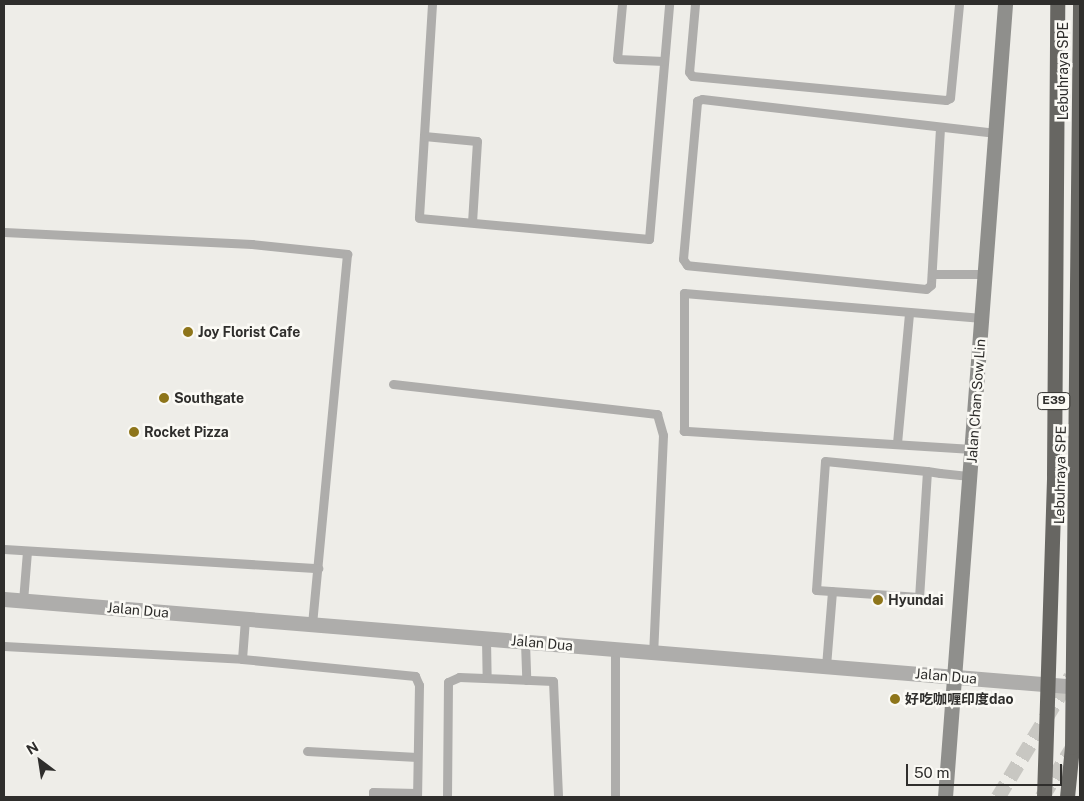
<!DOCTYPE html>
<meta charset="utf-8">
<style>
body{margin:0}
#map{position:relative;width:1084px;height:801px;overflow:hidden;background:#eeede8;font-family:"Public Sans","Noto Sans SC",sans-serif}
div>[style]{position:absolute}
.highway-tunnel>*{height:15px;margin-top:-7.5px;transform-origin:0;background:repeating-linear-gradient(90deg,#c8c7c2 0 15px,transparent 0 23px)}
.lane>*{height:9px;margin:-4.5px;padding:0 4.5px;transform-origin:4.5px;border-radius:4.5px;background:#aeadab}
.street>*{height:15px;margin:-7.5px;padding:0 7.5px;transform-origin:7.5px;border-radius:7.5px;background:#aeadab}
.secondary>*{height:15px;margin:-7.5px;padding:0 7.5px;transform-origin:7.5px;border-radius:7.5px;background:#8f8f8c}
.highway-bridge>*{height:15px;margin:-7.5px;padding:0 7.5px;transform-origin:7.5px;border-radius:7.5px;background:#676662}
.dots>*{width:14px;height:14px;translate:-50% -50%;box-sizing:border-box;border:2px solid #fbfaf5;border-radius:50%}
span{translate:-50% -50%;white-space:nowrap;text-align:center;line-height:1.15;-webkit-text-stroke:5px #fbfaf5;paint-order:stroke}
.shield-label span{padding:1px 4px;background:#fbfaf5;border:1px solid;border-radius:4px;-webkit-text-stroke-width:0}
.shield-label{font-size:12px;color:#2f2e2c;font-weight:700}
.street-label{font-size:14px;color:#2f2e2c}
.poi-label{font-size:14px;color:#2f2e2c;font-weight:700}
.left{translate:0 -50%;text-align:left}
.frame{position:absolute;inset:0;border:5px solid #2f2e2c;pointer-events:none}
.north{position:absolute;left:15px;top:736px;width:50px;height:50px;-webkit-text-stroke:4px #fbfaf5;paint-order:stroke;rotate:329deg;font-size:14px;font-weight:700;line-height:20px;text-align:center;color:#2f2e2c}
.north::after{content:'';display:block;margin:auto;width:18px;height:22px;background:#2f2e2c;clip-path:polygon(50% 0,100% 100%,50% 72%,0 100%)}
.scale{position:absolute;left:906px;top:764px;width:156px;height:22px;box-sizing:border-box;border:2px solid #2f2e2c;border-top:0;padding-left:6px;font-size:15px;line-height:18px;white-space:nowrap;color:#2f2e2c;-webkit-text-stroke:4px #fbfaf5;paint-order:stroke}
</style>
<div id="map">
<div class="highway-tunnel">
<i style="left:998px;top:797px;width:141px;rotate:-58.9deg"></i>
<i style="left:1042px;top:797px;width:73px;rotate:-58.5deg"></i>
</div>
<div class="lane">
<i style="left:432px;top:4px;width:214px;rotate:93.5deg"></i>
<i style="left:419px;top:218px;width:231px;rotate:5.2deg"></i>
<i style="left:649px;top:239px;width:236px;rotate:-85.1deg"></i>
<i style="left:622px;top:4px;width:55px;rotate:95.2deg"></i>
<i style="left:617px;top:59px;width:47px;rotate:2.4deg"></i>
<i style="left:695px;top:4px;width:68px;rotate:95deg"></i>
<i style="left:689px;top:72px;width:5px;rotate:53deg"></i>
<i style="left:692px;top:76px;width:255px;rotate:5.4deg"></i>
<i style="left:946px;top:100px;width:4px;rotate:-27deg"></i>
<i style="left:950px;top:98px;width:94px;rotate:-84.5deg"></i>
<i style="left:940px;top:128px;width:157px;rotate:93.3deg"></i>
<i style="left:931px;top:285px;width:6px;rotate:141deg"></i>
<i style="left:926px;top:289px;width:240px;rotate:-174.3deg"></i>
<i style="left:687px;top:265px;width:7px;rotate:-124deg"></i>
<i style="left:683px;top:259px;width:159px;rotate:-84.9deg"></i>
<i style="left:697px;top:101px;width:5px;rotate:-22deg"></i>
<i style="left:702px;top:99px;width:296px;rotate:6.6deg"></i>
<i style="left:424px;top:136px;width:53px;rotate:5.4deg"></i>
<i style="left:477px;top:141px;width:81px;rotate:93.5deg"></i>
<i style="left:4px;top:232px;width:248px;rotate:2.8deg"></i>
<i style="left:252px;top:244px;width:96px;rotate:6deg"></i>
<i style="left:347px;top:254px;width:372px;rotate:95.4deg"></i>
<i style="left:932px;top:274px;width:53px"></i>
<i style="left:393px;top:384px;width:266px;rotate:6.5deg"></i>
<i style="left:657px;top:414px;width:22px;rotate:74deg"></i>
<i style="left:663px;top:435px;width:217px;rotate:92.6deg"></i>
<i style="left:897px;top:443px;width:131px;rotate:-84.7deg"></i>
<i style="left:972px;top:449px;width:289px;rotate:-176.4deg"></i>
<i style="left:684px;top:431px;width:138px;rotate:-90deg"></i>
<i style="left:684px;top:293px;width:299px;rotate:4.8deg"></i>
<i style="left:927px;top:471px;width:126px;rotate:93.6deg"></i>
<i style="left:919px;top:597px;width:103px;rotate:-176.1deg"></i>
<i style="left:816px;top:590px;width:129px;rotate:-86deg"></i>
<i style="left:825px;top:461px;width:102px;rotate:5.6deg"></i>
<i style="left:927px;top:471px;width:13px;rotate:9deg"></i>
<i style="left:940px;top:473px;width:30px;rotate:6deg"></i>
<i style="left:4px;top:549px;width:315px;rotate:3.5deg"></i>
<i style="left:23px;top:601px;width:50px;rotate:-85.4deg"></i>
<i style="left:486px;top:639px;width:39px;rotate:89deg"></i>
<i style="left:525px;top:642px;width:38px;rotate:88deg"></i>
<i style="left:4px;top:646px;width:238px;rotate:3.1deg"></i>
<i style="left:242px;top:659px;width:174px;rotate:5.6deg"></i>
<i style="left:415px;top:676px;width:10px;rotate:66deg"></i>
<i style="left:419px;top:685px;width:112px;rotate:91deg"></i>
<i style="left:615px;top:649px;width:148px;rotate:90deg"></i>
<i style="left:242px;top:659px;width:40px;rotate:-85.7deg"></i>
<i style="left:826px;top:666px;width:75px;rotate:-85.4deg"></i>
<i style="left:307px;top:751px;width:110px;rotate:3.1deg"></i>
<i style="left:373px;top:797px;width:5px;rotate:-90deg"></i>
<i style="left:373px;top:792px;width:44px;rotate:1.3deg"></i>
<i style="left:447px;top:797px;width:115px;rotate:-89.5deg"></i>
<i style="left:448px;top:682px;width:12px;rotate:-24deg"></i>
<i style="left:459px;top:677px;width:94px;rotate:2.4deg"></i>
<i style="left:553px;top:681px;width:116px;rotate:87.5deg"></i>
</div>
<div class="street">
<i style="left:4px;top:599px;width:1080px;rotate:4.68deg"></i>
</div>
<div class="secondary">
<i style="left:945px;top:797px;width:795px;rotate:-85.67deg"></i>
</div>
<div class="highway-bridge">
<i style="left:1044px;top:797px;width:322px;rotate:-88.2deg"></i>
<i style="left:1054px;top:475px;width:471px;rotate:-89.6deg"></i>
<i style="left:1067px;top:797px;width:50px;rotate:-84.3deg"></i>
<i style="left:1072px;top:747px;width:743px;rotate:-89.38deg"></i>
</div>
<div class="dots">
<i style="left:188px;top:332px;background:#8e751a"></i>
<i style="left:164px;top:398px;background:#8e751a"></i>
<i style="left:134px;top:432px;background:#8e751a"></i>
<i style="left:878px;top:600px;background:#8e751a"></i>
<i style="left:895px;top:699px;background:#8e751a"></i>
</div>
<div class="shield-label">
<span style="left:1054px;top:401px">E39</span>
</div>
<div class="street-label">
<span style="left:1063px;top:71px;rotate:-90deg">Lebuhraya SPE</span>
<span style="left:976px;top:401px;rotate:-86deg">Jalan Chan Sow Lin</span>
<span style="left:1060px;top:475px;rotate:-89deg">Lebuhraya SPE</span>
<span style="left:138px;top:610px;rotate:5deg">Jalan Dua</span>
<span style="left:542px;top:643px;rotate:5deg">Jalan Dua</span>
<span style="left:946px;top:676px;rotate:5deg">Jalan Dua</span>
</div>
<div class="poi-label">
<span class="left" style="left:198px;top:332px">Joy Florist Cafe</span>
<span class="left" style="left:174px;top:398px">Southgate</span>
<span class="left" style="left:144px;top:432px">Rocket Pizza</span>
<span class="left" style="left:888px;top:600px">Hyundai</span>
<span class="left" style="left:905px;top:699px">好吃咖喱印度dao</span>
</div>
<div class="frame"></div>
<div class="north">N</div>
<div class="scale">50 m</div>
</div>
